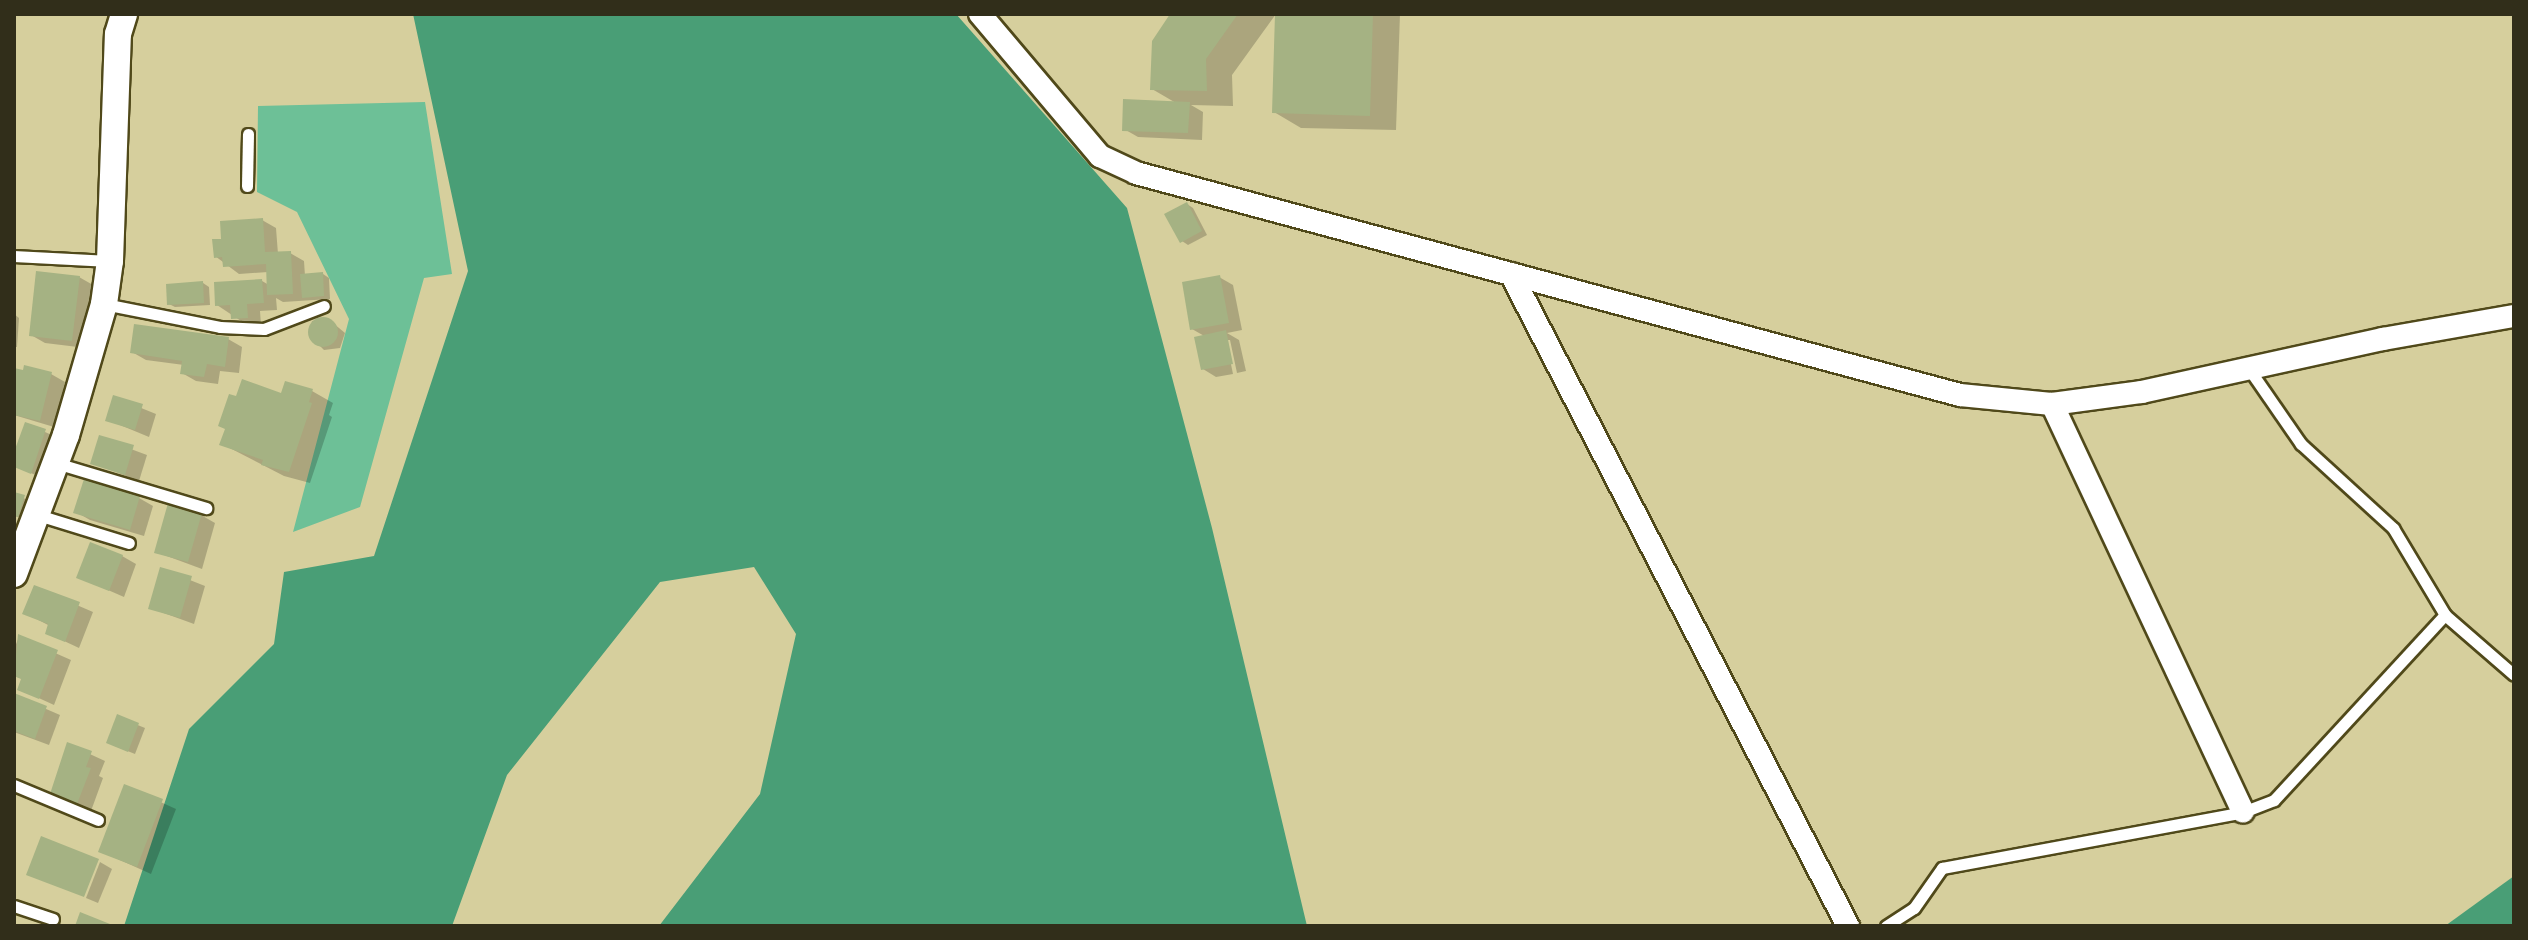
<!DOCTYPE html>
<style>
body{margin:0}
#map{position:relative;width:2528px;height:940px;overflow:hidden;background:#d6cf9d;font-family:Helvetica,sans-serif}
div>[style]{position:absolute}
.green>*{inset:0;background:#6dc097}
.forest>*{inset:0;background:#499e76}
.shadow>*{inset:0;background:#0003}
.building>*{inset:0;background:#a5b283}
.round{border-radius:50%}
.roads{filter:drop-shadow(2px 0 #50491a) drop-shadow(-2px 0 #50491a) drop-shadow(0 2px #50491a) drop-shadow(0 -2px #50491a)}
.service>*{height:11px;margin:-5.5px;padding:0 5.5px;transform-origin:5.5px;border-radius:5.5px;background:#fff}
.minor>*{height:22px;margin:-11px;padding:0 11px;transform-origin:11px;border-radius:11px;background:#fff}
.tertiary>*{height:26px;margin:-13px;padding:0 13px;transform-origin:13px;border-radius:13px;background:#fff}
span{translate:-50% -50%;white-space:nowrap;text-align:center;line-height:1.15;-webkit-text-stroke:6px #d6cf9d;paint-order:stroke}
.frame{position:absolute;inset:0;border:16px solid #312e1a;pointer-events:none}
</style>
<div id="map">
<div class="green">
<i style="clip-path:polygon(425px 102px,452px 274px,424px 278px,360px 507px,293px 532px,349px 319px,297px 212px,257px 192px,258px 106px)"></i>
</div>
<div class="forest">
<i style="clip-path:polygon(413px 14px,956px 14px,1127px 208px,1212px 528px,1307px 926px,659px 926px,760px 794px,796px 634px,754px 567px,660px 582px,507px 775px,452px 926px,124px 926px,189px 729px,274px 644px,284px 572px,374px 556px,468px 271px)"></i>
<i style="clip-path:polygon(2514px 876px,2514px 926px,2445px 926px)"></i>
</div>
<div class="shadow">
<i style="clip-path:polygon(1172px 14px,1276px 14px,1232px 75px,1233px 106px,1191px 105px,1203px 112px,1202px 140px,1138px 137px,1124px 129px,1176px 103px,1152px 89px)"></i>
<i style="clip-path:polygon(1277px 14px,1400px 14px,1396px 130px,1301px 128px,1274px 112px)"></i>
<i style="clip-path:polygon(1187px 204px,1193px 208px,1207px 235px,1188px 245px,1182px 241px)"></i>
<i style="clip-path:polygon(262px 220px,276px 228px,278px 254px,290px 253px,304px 261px,305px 276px,323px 274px,329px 278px,330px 299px,283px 302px,276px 298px,277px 310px,260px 311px,261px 325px,247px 325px,217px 305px,262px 281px,269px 285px,268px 272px,239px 274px,215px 256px,223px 241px)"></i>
<i style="clip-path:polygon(79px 277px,93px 285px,86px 348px,45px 343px,31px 335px)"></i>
<i style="clip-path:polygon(1219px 277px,1233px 285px,1242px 330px,1227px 333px,1239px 340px,1246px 371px,1237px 373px,1230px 340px,1226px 340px,1233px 374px,1216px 377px,1203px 369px,1206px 337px,1192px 329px)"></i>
<i style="clip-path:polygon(203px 283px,209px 287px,210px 305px,175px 307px,169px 304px)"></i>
<i style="clip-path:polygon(14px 314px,19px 318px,17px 347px,14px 347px)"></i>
<i style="clip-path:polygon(327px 318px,345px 333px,340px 348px,324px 350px,309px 335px,312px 321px)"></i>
<i style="clip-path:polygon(228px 339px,242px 347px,239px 373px,220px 371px,218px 384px,196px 381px,182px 373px,184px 365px,146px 360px,132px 352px)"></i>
<i style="clip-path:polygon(14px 370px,51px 374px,65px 382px,54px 427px,14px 415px)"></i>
<i style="clip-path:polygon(312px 391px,333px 403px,329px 415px,332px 417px,310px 483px,284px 476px,222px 444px)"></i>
<i style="clip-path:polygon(114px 397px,156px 414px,149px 437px,108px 420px)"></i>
<i style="clip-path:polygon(26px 424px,52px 435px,38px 476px,14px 466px,14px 454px)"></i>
<i style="clip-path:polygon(101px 438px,147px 455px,139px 481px,93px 463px)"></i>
<i style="clip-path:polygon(14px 494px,30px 501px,25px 519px,14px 516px)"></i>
<i style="clip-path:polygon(139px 498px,153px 506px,144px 536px,90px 520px,76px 512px)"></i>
<i style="clip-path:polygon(201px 515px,215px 523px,202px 569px,156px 552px)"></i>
<i style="clip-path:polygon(122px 556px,136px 564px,124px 597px,78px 577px)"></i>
<i style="clip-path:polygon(162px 569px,205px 586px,194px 624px,150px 608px)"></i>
<i style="clip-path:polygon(35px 587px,93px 612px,79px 648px,47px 633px,50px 626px,25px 613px)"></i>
<i style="clip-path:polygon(19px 637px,71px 660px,54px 705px,19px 689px,23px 679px,14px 676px,14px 649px)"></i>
<i style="clip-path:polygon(14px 695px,60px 715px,49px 745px,14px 732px)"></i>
<i style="clip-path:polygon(118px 717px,145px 728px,135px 754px,115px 746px)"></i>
<i style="clip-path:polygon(68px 744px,105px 761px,99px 776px,103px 778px,91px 811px,52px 793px)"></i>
<i style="clip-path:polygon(125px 786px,176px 809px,151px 874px,100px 851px)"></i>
<i style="clip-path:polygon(100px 862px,112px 869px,98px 903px,86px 898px)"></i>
</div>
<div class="building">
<i style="clip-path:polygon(1170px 14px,1238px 14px,1206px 59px,1207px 91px,1150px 90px,1152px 41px)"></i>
<i style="clip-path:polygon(1275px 14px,1373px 14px,1370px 116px,1272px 113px)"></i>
<i style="clip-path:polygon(1123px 99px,1190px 102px,1188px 133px,1122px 131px)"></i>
<i style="clip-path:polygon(1187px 202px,1202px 231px,1180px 243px,1164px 214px)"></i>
<i style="clip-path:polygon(263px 218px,265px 252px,291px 251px,293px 294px,267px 295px,266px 264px,223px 267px,222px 257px,214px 258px,212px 239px,221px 239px,220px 221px)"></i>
<i style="clip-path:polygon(36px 271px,80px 276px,72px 341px,29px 336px)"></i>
<i style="clip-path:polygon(323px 272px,324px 296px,302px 298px,300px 274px)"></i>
<i style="clip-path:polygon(1220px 275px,1229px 323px,1190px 330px,1182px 282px)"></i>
<i style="clip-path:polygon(262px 279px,264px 303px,247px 304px,248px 318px,231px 319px,230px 305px,215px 306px,214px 282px)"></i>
<i style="clip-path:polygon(203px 281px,204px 303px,167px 305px,166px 284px)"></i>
<i class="round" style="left:308px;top:317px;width:30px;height:30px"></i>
<i style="clip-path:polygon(134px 324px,229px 337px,225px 367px,207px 364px,204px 377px,180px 374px,182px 361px,130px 353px)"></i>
<i style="clip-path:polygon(1226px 330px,1233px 364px,1201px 370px,1194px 337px)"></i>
<i style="clip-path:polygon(24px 365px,52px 372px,40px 421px,14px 415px,14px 368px,23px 370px)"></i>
<i style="clip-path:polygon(242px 379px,281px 393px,285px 381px,313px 389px,309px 402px,312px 403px,289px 472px,261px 465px,263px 460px,219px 445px,225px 429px,218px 426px,229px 394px,236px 396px)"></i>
<i style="clip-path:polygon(113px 395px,143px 404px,135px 430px,105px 421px)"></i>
<i style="clip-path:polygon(25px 422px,46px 429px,31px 474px,14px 467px,14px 452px)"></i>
<i style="clip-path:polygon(99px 435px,134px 445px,125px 475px,90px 464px)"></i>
<i style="clip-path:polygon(84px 479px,140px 496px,130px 530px,73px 513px)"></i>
<i style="clip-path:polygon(14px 492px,25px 495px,18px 517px,14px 516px)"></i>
<i style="clip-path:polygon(168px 503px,202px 513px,188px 562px,154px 553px)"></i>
<i style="clip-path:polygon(90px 542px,123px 555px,109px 591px,76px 578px)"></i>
<i style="clip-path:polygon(160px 567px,192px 576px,180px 618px,148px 609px)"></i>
<i style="clip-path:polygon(34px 585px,80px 602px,65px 642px,45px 634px,48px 624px,22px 614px)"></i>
<i style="clip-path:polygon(18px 634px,58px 650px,39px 699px,17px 690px,21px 679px,14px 676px)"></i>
<i style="clip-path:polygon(14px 693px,47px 706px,35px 739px,14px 731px)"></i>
<i style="clip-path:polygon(117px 714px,139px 723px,128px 752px,106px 743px)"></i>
<i style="clip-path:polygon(67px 742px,92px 751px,86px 767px,91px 768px,77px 804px,50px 794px)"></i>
<i style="clip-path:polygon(124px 784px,163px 799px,137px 867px,98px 852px)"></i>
<i style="clip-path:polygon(41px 836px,99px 859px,84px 897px,26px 875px)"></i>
<i style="clip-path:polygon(80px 912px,115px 926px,75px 926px)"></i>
</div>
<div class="roads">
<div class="service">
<i style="left:247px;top:186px;width:52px;rotate:-88.9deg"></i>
<i style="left:14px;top:256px;width:95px;rotate:3deg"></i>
<i style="left:104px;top:304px;width:118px;rotate:11.2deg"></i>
<i style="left:220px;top:327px;width:44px;rotate:2.6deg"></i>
<i style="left:264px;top:329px;width:64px;rotate:-21deg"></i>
<i style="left:2249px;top:369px;width:91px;rotate:55.3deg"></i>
<i style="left:2301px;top:444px;width:125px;rotate:42.4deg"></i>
<i style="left:2393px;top:528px;width:101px;rotate:59.1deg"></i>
<i style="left:2445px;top:615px;width:91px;rotate:41deg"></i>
<i style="left:56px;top:463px;width:157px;rotate:16.7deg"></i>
<i style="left:38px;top:515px;width:95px;rotate:17.1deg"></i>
<i style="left:14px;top:785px;width:91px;rotate:22.6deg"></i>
<i style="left:14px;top:906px;width:41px;rotate:18.4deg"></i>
<i style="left:1886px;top:926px;width:33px;rotate:-33deg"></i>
<i style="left:1914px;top:908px;width:49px;rotate:-55deg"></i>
<i style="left:1942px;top:868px;width:306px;rotate:-10.5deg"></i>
<i style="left:2243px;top:812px;width:33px;rotate:-21deg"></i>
<i style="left:2274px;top:800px;width:252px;rotate:-47.3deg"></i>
</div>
<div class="minor">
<i style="left:980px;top:14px;width:186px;rotate:49.8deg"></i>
<i style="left:1100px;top:156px;width:40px;rotate:25deg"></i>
<i style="left:1136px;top:173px;width:853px;rotate:15.08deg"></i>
<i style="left:1960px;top:395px;width:92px;rotate:5.6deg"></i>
<i style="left:2052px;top:404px;width:91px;rotate:-7.6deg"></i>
<i style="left:2142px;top:392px;width:247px;rotate:-12.4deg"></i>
<i style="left:2383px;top:339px;width:133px;rotate:-10deg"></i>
<i style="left:1511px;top:274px;width:734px;rotate:62.67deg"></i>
<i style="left:2052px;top:404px;width:450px;rotate:64.9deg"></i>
</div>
<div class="tertiary">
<i style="left:14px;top:574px;width:148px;rotate:-69.5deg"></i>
<i style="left:66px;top:435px;width:136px;rotate:-73.8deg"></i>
<i style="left:104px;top:304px;width:43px;rotate:-82.1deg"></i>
<i style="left:110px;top:261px;width:227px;rotate:-88deg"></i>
<i style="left:118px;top:34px;width:21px;rotate:-73deg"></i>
</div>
</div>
<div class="frame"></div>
</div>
